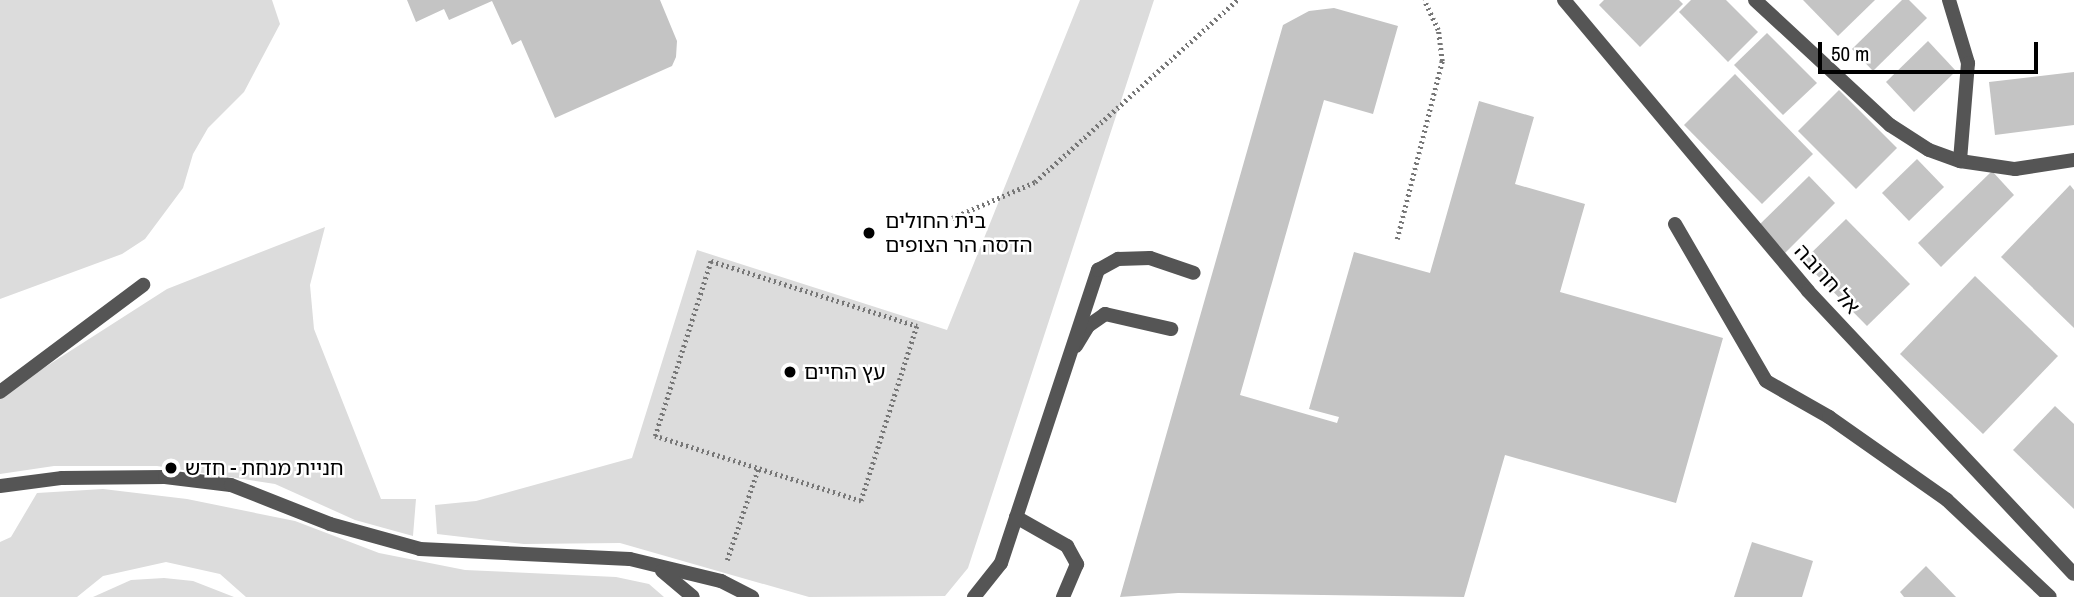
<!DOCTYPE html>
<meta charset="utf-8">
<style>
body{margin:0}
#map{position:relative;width:2074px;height:597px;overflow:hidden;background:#fff;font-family:"Archivo Narrow","Noto Sans Hebrew",sans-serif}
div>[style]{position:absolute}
.green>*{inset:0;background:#dcdcdc}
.building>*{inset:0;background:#c4c4c4}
.path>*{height:4.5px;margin-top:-2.25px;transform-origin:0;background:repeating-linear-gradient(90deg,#777 0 2px,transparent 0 5.5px)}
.lane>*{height:14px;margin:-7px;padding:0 7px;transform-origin:7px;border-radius:7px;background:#555}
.street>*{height:14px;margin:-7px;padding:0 7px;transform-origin:7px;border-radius:7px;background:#555}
.dots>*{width:19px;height:19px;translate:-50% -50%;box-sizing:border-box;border:4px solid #fff;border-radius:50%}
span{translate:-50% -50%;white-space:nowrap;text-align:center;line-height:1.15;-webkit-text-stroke:5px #fff;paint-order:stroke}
.poi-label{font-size:21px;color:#000}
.left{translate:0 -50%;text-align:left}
.street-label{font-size:21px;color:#000}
.scale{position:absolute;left:1818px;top:42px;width:220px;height:32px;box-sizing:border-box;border:4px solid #000;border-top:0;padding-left:9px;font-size:21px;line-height:24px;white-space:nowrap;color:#000;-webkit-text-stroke:5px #fff;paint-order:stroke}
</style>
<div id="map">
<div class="green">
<i style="clip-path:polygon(0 0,272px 0,280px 24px,244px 92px,208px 128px,193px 154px,183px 188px,145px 239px,122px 254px,0 299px)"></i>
<i style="clip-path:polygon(1080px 0,1154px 0,968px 568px,945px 596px,809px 597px,620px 543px,524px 544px,437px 534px,435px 505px,476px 501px,632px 458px,697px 250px,947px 330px)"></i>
<i style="clip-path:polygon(325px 227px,310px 285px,314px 329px,381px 499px,416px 499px,413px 536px,355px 520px,275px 484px,157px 466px,54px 466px,0 474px,0 396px,167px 289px)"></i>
<i style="clip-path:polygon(103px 489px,187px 499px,295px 521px,379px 553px,465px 570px,616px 577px,649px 584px,664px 597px,246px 597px,220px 574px,166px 562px,103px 576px,77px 597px,0 597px,0 542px,11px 537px,37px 493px)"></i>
<i style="clip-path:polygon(164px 578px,193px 581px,234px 597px,93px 597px,131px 580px)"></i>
</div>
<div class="building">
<i style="clip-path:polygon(407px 0,660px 0,677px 41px,676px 57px,672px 66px,555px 118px,521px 40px,512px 45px,492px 1px,449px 20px,444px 9px,416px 22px)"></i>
<i style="clip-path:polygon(1604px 0,1679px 0,1683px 4px,1640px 47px,1599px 5px)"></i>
<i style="clip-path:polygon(1691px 0,1726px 0,1758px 32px,1728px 62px,1679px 12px)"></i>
<i style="clip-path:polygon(1803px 0,1875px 0,1838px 36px)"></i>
<i style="clip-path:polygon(1902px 0,1909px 0,1927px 18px,1873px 71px,1852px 49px)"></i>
<i style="clip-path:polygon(1334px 8px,1398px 26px,1373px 114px,1324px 100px,1240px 395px,1337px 423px,1339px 417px,1309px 409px,1354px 252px,1430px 273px,1479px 101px,1534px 117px,1515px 184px,1585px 204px,1560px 292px,1723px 338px,1676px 503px,1505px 455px,1464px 597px,1178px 593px,1120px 597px,1283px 25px,1309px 11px)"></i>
<i style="clip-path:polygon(1767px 33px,1817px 83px,1783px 115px,1734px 65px)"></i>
<i style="clip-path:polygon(1928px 41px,1956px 71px,1914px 112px,1886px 82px)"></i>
<i style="clip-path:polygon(2074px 72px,2074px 125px,1995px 135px,1989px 82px)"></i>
<i style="clip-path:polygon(1735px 74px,1813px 154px,1762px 204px,1684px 125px)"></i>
<i style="clip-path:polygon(1839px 90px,1897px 148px,1856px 189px,1798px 131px)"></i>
<i style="clip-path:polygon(1917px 159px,1944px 187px,1909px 221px,1882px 193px)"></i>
<i style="clip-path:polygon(1992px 171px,2014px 195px,1941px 267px,1918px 243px)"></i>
<i style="clip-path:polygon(1809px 176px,1835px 203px,1784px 254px,1757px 227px)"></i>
<i style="clip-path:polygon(2070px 185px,2074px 190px,2074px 328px,2001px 257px)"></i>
<i style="clip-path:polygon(1846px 219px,1910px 284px,1867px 326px,1803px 261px)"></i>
<i style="clip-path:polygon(1975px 276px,2058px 356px,1983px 434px,1900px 354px)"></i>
<i style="clip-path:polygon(2055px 406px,2074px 424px,2074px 509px,2013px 450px)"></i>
<i style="clip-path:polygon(1752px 542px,1813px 561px,1802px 597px,1734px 597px)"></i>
<i style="clip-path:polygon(1926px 566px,1956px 597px,1904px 597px,1900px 592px)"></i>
</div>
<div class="path">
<i style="left:952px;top:218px;width:90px;rotate:-23.4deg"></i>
<i style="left:1035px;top:182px;width:272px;rotate:-42deg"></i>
<i style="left:1397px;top:239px;width:184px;rotate:-75.8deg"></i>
<i style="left:1442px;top:61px;width:31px;rotate:-97deg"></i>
<i style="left:1438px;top:30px;width:33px;rotate:-115deg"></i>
<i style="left:711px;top:261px;width:216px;rotate:17.5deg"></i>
<i style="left:917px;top:326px;width:184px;rotate:107.7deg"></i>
<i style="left:861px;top:501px;width:216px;rotate:-162.5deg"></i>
<i style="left:655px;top:436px;width:184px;rotate:-72.3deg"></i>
<i style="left:727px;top:560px;width:96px;rotate:-71.2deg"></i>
</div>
<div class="lane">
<i style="left:1675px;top:224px;width:181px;rotate:59.9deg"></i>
<i style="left:1766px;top:381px;width:73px;rotate:29.7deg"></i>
<i style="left:1829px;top:417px;width:144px;rotate:35.1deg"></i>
<i style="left:1947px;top:500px;width:141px;rotate:43.3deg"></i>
<i style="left:1076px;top:346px;width:23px;rotate:-59deg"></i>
<i style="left:1088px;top:326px;width:21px;rotate:-35deg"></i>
<i style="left:1105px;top:314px;width:68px;rotate:12.8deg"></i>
<i style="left:0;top:392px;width:179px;rotate:-36.8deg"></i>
<i style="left:0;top:486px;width:63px;rotate:-7.4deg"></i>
<i style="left:62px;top:478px;width:103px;rotate:-0.6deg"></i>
<i style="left:165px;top:477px;width:66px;rotate:6.9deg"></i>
<i style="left:231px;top:485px;width:106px;rotate:21.5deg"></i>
<i style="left:330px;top:524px;width:93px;rotate:15.5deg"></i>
<i style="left:420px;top:549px;width:210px;rotate:2.7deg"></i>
<i style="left:630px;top:559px;width:94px;rotate:13.6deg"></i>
<i style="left:721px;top:581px;width:35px;rotate:27deg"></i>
<i style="left:1016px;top:517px;width:59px;rotate:29.6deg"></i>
<i style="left:1067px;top:546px;width:21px;rotate:61deg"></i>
<i style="left:1077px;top:564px;width:36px;rotate:113deg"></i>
<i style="left:662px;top:571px;width:40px;rotate:40deg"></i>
</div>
<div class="street">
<i style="left:1564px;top:0;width:380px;rotate:50deg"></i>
<i style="left:1808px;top:291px;width:388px;rotate:46.8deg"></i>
<i style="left:1755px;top:0;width:184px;rotate:42.8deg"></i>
<i style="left:1890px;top:125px;width:46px;rotate:32.7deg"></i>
<i style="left:1929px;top:150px;width:33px;rotate:20deg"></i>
<i style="left:1960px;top:161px;width:56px;rotate:8.3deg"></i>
<i style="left:2015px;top:169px;width:60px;rotate:-8.7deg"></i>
<i style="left:1949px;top:0;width:66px;rotate:73.2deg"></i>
<i style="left:1968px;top:63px;width:98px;rotate:94.7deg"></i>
<i style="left:974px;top:597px;width:43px;rotate:-51.5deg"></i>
<i style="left:1001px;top:563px;width:309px;rotate:-71.7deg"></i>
<i style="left:1098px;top:270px;width:23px;rotate:-29deg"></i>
<i style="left:1118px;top:259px;width:32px;rotate:-2deg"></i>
<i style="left:1150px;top:258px;width:46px;rotate:18.8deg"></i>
</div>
<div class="dots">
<i style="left:869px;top:233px;background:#000"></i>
<i style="left:790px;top:372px;background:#000"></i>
<i style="left:171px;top:468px;background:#000"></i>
</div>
<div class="poi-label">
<span class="left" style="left:885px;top:233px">בית החולים<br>הדסה הר הצופים</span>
<span class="left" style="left:804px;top:372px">עץ החיים</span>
<span class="left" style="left:185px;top:468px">חניית מנחת - חדש</span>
</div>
<div class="street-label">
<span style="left:1827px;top:279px;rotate:48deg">אל חרובה</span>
</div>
<div class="scale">50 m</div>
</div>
